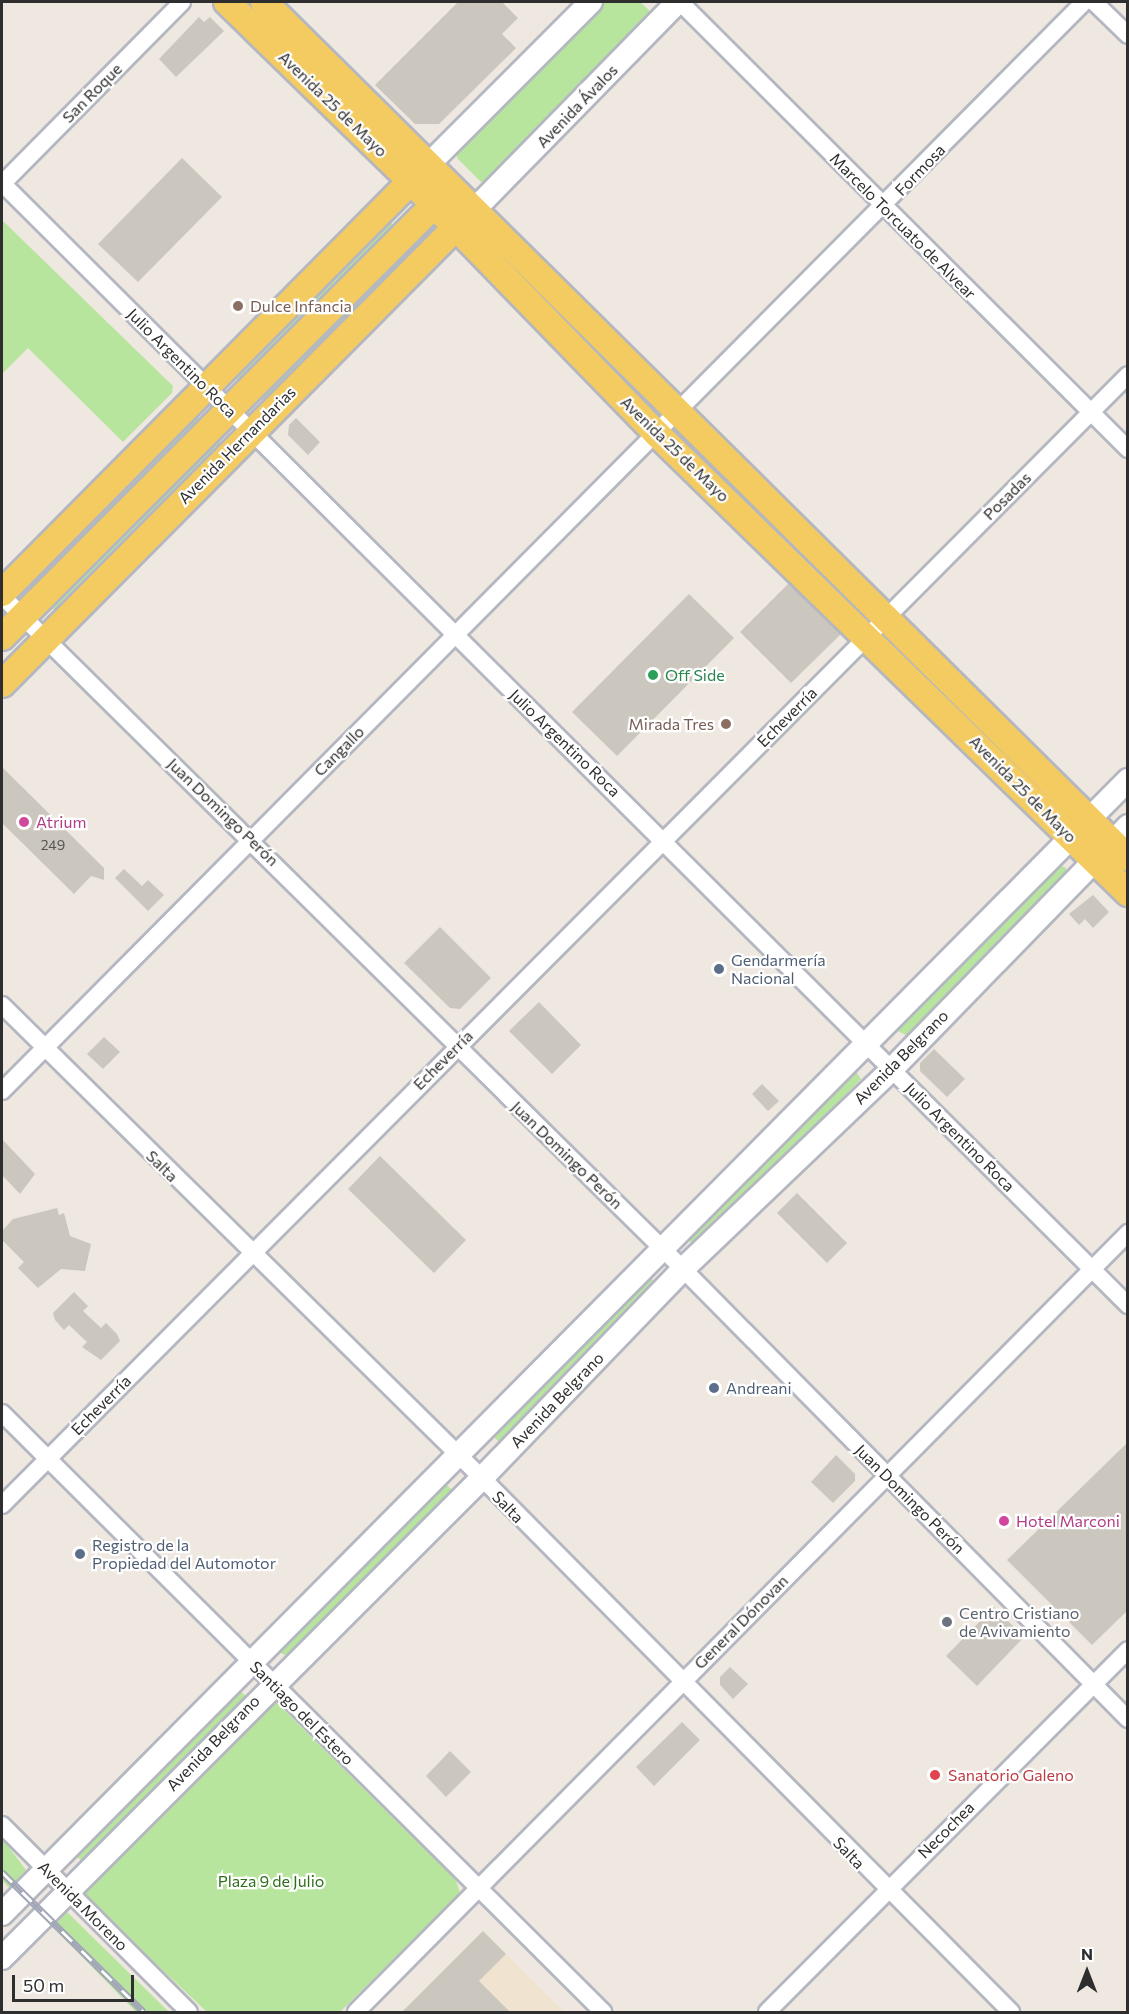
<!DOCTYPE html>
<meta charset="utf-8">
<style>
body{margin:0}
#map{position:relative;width:1129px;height:2014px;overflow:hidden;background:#efe8e0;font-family:Commissioner,sans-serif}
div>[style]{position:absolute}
.education>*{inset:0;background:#f0e4d0}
.green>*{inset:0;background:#b8e59d}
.building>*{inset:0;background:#cbc6be}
.roads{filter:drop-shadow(2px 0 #b4b7c1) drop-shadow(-2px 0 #b4b7c1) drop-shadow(0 2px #b4b7c1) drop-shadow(0 -2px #b4b7c1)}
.street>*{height:16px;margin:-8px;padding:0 8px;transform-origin:8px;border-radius:8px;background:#fff}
.secondary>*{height:22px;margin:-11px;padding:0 11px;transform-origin:11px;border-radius:11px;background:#fff}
.primary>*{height:26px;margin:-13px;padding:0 13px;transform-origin:13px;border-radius:13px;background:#f3cb61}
.rail>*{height:7px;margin-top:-3.5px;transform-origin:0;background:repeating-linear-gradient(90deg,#fff 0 14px,#a2a6b8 0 28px);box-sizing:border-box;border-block:2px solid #a2a6b8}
.dots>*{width:16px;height:16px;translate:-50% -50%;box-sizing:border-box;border:3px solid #fff;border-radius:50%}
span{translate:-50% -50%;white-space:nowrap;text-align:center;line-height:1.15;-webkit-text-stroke:4.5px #fff;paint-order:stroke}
.number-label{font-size:14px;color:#555452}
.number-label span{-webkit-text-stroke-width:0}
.street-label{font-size:16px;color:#2e2e2e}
.education-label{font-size:16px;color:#785e54}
.left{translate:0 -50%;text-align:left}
.right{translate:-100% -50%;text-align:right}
.leisure-label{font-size:16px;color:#27864d}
.hotel-label{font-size:16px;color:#b23c85}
.service-label{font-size:16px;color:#4e5e75}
.worship-label{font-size:16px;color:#5b616d}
.health-label{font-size:16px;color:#be3a42}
.park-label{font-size:16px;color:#2f6e1a}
.frame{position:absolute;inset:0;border:3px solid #2e2e2e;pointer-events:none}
.north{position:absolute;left:1057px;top:1942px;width:60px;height:60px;-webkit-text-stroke:4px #fff;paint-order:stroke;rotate:0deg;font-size:16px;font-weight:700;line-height:24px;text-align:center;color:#2e2e2e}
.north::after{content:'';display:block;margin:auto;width:21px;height:27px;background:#2e2e2e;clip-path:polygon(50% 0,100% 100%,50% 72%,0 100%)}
.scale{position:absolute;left:12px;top:1975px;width:122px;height:27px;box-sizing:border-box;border:3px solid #2e2e2e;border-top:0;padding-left:8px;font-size:18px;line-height:21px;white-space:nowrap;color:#2e2e2e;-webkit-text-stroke:4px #fff;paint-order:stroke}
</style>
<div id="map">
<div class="education">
<i style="clip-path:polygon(483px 1931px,565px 2012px,401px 2012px)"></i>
</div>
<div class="green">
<i style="clip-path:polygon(600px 2px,640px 2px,649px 10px,648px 22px,490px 179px,481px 182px,457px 158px,457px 146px)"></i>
<i style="clip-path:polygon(385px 217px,395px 227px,242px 383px,231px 374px)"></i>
<i style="clip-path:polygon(2px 220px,173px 386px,172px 393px,123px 442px,28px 348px,2px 374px)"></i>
<i style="clip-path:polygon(490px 237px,650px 400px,647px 402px,484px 241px)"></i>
<i style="clip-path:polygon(411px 241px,421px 251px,266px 404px,256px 393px)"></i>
<i style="clip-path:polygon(194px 412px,203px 424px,35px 592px,23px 580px)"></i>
<i style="clip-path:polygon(214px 435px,223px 446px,59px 614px,48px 604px)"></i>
<i style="clip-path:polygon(688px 440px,859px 606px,858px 609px,855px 610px)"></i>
<i style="clip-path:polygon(1055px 863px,1066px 868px,1067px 876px,908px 1036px,894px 1029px)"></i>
<i style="clip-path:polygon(854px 1069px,861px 1079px,697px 1244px,692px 1244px,687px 1237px)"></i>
<i style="clip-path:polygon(648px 1275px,657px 1284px,503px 1446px,489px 1432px)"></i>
<i style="clip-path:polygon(441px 1479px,454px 1492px,291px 1654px,284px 1655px,275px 1648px)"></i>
<i style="clip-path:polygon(235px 1686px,248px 1698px,87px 1865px,72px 1853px)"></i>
<i style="clip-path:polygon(276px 1702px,456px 1880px,460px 1893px,340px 2012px,207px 2012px,85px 1897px,84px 1887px,262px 1703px)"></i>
<i style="clip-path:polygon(2px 1838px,26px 1870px,10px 1889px,2px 1880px)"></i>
<i style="clip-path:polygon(67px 1912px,169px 2012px,136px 2012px,53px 1927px)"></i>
</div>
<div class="building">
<i style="clip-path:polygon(458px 2px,502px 2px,518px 18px,502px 34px,516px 48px,439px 124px,415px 124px,375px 85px)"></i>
<i style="clip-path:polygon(199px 17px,204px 22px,210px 17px,224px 31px,176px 77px,159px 59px)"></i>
<i style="clip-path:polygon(182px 158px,222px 197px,138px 282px,98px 244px)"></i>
<i style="clip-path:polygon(296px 418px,320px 442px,308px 455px,288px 435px,289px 425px)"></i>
<i style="clip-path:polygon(789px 583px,841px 634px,791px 683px,740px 632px)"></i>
<i style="clip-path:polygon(689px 594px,734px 638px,617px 756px,572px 712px)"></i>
<i style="clip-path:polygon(2px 767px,104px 868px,104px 880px,91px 876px,74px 894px,2px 823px)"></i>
<i style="clip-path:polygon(124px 869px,142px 886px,148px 880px,164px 895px,148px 911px,115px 878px)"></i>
<i style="clip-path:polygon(1093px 895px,1109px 912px,1093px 928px,1085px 919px,1079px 925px,1069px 914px)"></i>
<i style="clip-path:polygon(440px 927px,491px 978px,460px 1009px,450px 1008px,404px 963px)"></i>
<i style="clip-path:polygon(539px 1002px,581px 1045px,552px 1074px,509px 1031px)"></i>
<i style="clip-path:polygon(104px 1037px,120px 1052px,103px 1069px,87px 1054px)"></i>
<i style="clip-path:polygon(934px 1049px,965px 1079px,947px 1097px,920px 1071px,920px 1063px)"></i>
<i style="clip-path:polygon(762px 1084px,779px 1101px,768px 1111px,752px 1094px)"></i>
<i style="clip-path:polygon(2px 1139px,35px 1174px,20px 1194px,2px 1175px)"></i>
<i style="clip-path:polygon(380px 1156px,466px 1240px,434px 1273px,348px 1189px)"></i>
<i style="clip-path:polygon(797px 1193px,847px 1243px,827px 1263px,777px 1213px)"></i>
<i style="clip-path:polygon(57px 1208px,59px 1215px,64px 1213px,70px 1236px,91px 1244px,85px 1271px,61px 1269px,38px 1288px,18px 1268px,24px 1262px,2px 1240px,2px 1231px,13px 1219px)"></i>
<i style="clip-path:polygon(74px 1292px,88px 1306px,83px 1311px,101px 1328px,106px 1323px,117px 1334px,120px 1341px,101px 1360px,82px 1347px,87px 1342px,69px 1325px,64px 1330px,55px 1320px,53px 1313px)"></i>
<i style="clip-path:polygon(1128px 1442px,1128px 1610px,1092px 1645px,1007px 1560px)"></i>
<i style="clip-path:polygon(836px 1455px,855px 1474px,855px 1481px,833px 1503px,811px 1482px)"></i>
<i style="clip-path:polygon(994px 1607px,1024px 1637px,977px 1686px,946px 1656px)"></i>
<i style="clip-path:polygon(730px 1667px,748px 1684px,733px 1699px,720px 1685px,720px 1677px)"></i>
<i style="clip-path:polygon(682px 1722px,700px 1740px,654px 1786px,636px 1767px)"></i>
<i style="clip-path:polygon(450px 1751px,471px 1772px,446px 1797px,426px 1776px)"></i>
<i style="clip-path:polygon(483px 1931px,506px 1954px,479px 1981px,511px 2013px,401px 2013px)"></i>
</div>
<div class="roads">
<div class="street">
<i style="left:680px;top:2px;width:633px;rotate:44.94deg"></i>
<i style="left:1094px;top:2px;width:47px;rotate:44.1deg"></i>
<i style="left:2px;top:183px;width:1590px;rotate:44.9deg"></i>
<i style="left:2px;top:184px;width:256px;rotate:-45.3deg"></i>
<i style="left:2px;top:596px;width:957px;rotate:44.66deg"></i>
<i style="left:683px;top:1269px;width:633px;rotate:45.32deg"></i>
<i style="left:2px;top:1005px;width:674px;rotate:44.58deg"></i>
<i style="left:482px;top:1478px;width:752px;rotate:45.27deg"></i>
<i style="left:2px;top:1091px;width:1535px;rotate:-45.18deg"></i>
<i style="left:2px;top:1413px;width:849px;rotate:44.9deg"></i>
<i style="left:2px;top:1505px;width:1595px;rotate:-45.1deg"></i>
<i style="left:2px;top:1825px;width:264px;rotate:45deg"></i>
<i style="left:356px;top:2012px;width:1097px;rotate:-45.26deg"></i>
<i style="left:767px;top:2012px;width:511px;rotate:-45.08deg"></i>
</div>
<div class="secondary">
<i style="left:429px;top:164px;width:229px;rotate:-45deg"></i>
<i style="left:475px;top:209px;width:290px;rotate:-45.6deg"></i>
<i style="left:2px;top:1914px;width:1598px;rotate:-45.2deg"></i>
<i style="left:2px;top:1958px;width:679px;rotate:-45deg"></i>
<i style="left:482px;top:1478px;width:290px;rotate:-46.1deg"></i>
<i style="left:683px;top:1269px;width:289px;rotate:-43.7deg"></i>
<i style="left:892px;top:1069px;width:339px;rotate:-45.8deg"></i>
</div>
<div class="primary">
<i style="left:227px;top:2px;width:258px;rotate:44.2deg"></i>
<i style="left:412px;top:182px;width:351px;rotate:45.8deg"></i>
<i style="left:657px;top:434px;width:658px;rotate:44.26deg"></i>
<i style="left:264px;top:2px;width:1216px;rotate:44.73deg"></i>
<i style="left:2px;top:593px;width:596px;rotate:-45.2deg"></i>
<i style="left:2px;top:637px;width:611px;rotate:-45deg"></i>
<i style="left:2px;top:684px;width:661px;rotate:-45.18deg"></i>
</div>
</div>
<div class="rail">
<i style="left:2px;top:1872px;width:199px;rotate:44.6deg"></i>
</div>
<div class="dots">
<i style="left:238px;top:306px;background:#8d6e63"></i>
<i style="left:653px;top:675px;background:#2e9e5b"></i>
<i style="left:726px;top:724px;background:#8d6e63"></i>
<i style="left:24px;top:822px;background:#d1479c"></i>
<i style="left:719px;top:969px;background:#5c6f8a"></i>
<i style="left:714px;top:1388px;background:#5c6f8a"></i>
<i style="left:1004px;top:1521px;background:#d1479c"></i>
<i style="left:80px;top:1554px;background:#5c6f8a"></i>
<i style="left:947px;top:1622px;background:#6b7280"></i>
<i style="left:935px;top:1775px;background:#e0444e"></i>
</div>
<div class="number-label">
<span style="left:53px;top:845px">249</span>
</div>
<div class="street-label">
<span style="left:92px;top:93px;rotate:-45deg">San Roque</span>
<span style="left:333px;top:104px;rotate:44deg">Avenida 25 de Mayo</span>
<span style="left:577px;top:106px;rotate:-46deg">Avenida Ávalos</span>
<span style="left:920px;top:170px;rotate:-46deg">Formosa</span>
<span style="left:903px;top:226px;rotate:45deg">Marcelo Torcuato de Alvear</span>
<span style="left:182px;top:363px;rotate:45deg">Julio Argentino Roca</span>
<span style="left:237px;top:445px;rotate:-45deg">Avenida Hernandarias</span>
<span style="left:675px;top:449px;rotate:44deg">Avenida 25 de Mayo</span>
<span style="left:1007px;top:496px;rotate:-45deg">Posadas</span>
<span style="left:787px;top:717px;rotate:-45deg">Echeverría</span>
<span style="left:565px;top:743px;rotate:44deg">Julio Argentino Roca</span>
<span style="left:339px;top:751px;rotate:-45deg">Cangallo</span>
<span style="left:1023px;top:789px;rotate:45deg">Avenida 25 de Mayo</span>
<span style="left:223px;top:812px;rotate:44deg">Juan Domingo Perón</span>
<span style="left:901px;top:1057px;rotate:-45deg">Avenida Belgrano</span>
<span style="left:443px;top:1060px;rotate:-45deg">Echeverría</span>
<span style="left:960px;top:1137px;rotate:45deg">Julio Argentino Roca</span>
<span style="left:567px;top:1155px;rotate:44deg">Juan Domingo Perón</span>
<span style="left:162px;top:1166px;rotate:45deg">Salta</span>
<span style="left:557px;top:1400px;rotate:-46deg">Avenida Belgrano</span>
<span style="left:101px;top:1405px;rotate:-45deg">Echeverría</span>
<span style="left:910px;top:1499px;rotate:45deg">Juan Domingo Perón</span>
<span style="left:508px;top:1507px;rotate:46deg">Salta</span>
<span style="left:741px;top:1622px;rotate:-45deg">General Dónovan</span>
<span style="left:302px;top:1713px;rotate:45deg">Santiago del Estero</span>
<span style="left:213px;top:1743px;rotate:-46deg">Avenida Belgrano</span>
<span style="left:946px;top:1830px;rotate:-45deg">Necochea</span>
<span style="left:849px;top:1853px;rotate:46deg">Salta</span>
<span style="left:83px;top:1906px;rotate:45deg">Avenida Moreno</span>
</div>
<div class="education-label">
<span class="left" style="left:250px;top:306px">Dulce Infancia</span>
<span class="right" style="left:714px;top:724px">Mirada Tres</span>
</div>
<div class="leisure-label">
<span class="left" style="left:665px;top:675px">Off Side</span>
</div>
<div class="hotel-label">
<span class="left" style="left:36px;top:822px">Atrium</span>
<span class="left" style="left:1016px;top:1521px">Hotel Marconi</span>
</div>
<div class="service-label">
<span class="left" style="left:731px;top:969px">Gendarmería<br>Nacional</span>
<span class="left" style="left:726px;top:1388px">Andreani</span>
<span class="left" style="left:92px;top:1554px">Registro de la<br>Propiedad del Automotor</span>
</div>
<div class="worship-label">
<span class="left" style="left:959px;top:1622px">Centro Cristiano<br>de Avivamiento</span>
</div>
<div class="health-label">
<span class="left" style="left:948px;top:1775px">Sanatorio Galeno</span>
</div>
<div class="park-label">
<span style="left:271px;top:1881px">Plaza 9 de Julio</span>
</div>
<div class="frame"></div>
<div class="north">N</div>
<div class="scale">50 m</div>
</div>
